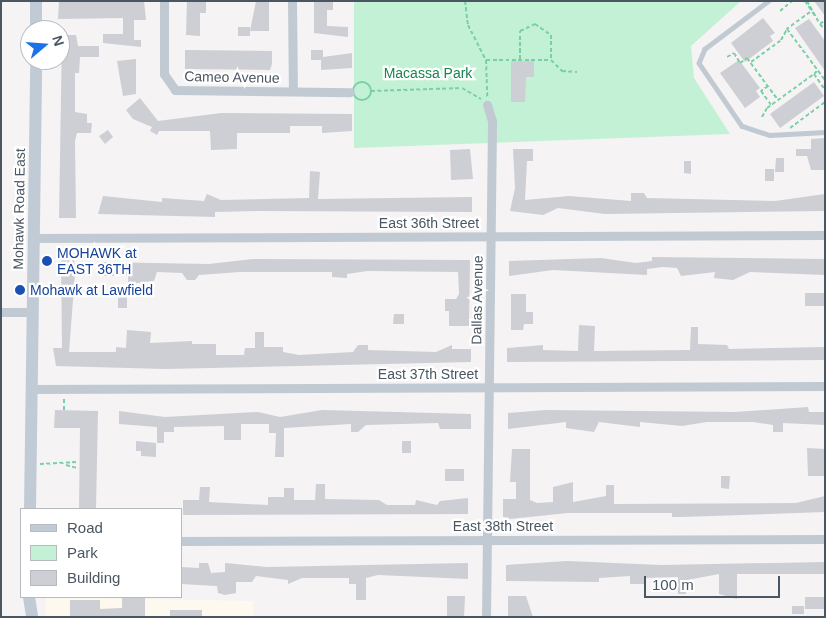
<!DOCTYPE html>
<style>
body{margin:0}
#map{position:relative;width:826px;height:618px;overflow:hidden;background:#f5f3f3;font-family:Helvetica,sans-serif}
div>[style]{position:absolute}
.commercial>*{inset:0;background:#fdf9ef}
.green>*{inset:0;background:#c3f1d5}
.building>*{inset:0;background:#cdcfd5}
.path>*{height:2px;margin-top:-1px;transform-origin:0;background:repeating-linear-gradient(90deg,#7ad0a6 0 4px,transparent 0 6.5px)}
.path>.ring{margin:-1px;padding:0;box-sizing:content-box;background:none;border:2px solid #7ad0a6;border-radius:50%}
.lane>*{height:4.5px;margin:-2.25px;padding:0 2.25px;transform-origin:2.25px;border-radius:2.25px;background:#c1cad2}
.street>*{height:9px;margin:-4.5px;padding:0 4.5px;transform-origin:4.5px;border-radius:4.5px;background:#c1cad2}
.secondary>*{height:12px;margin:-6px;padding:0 6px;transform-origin:6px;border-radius:6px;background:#c1cbd6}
.dots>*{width:14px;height:14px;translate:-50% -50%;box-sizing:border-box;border:2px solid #fff;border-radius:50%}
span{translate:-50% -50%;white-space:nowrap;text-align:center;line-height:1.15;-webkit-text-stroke:4.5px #fff;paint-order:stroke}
.park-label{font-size:14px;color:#17864f}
.street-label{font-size:14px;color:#4a5661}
.transit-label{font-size:14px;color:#164399}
.left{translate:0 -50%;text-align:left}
.frame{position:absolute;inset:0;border:2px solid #4a5661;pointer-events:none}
.legend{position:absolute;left:20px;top:508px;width:162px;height:90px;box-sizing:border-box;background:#fff;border:1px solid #b7bbc0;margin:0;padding:6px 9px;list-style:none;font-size:15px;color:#4a5661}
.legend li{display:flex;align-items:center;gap:10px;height:25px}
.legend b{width:25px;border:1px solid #b7bbc0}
.north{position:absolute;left:20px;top:20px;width:50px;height:50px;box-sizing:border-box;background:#fff;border:1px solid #b7bbc0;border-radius:50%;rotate:72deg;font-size:14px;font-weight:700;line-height:20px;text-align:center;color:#4a5661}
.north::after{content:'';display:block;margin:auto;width:18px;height:22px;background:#1a73e8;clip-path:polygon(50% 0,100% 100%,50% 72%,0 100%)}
.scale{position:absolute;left:644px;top:576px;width:136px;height:22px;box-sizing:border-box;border:2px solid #4a5661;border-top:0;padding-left:6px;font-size:15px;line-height:18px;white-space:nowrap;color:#4a5661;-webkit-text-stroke:4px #fff;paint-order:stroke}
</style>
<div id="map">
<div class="commercial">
<i style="clip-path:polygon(46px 597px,253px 601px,253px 617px,45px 617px)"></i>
</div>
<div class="green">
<i style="clip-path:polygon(354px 1px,741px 1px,691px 46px,694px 78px,730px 134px,354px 148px)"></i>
</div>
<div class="building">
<i style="clip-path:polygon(59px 1px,144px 1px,146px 20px,134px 20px,134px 40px,141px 40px,141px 47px,103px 43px,103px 34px,123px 34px,123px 18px,58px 19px)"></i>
<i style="clip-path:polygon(187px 1px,206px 1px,206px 13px,200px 13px,200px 36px,186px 35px)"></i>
<i style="clip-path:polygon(256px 1px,269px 1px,269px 31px,250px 31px)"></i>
<i style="clip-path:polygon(314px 1px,333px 1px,333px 10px,327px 10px,327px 26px,348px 27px,348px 37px,314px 33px)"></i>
<i style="clip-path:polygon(814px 1px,825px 1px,825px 16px)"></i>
<i style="clip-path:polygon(763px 18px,775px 33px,770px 36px,773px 41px,745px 62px,731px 43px)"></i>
<i style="clip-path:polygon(809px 19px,825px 41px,825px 71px,795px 28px)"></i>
<i style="clip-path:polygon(238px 27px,250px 27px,250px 36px,238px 36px)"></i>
<i style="clip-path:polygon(62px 35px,76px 35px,78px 46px,99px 46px,99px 57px,80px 57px,79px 73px,75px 73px,75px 112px,87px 114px,87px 123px,92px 123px,91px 133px,77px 133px,75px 141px,76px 218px,59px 218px)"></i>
<i style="clip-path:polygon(185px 50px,272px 51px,272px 64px,270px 70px,185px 69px)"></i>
<i style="clip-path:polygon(311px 50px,323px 50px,323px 57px,352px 53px,352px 68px,321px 70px,321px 60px,311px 60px)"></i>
<i style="clip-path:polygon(136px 59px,136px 94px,123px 96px,117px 61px)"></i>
<i style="clip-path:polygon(739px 60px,760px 88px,756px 91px,760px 97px,745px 108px,720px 73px)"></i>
<i style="clip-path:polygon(511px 61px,534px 61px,534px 77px,526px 77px,525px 102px,511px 102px)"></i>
<i style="clip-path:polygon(814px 82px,824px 96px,780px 128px,770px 114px)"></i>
<i style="clip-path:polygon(140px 98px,158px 121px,221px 113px,352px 114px,352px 131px,322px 133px,322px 126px,290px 126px,290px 133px,237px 133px,237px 149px,211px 150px,210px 131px,159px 131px,157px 135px,150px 131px,152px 127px,133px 119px,126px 110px)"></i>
<i style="clip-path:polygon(108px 130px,113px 137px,105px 144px,99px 136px)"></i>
<i style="clip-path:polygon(825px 138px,825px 170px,811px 170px,807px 156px,796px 156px,796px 149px,811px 149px,811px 139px)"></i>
<i style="clip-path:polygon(470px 149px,473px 179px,451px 180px,450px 150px)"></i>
<i style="clip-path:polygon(513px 149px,533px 149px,533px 161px,527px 161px,525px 200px,569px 196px,631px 201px,631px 193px,644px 193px,647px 198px,775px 201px,825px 194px,825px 211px,605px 214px,558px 208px,543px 215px,510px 211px,515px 188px)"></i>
<i style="clip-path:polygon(776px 158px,784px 158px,784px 172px,775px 172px)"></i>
<i style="clip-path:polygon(684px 161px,691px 161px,691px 174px,684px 173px)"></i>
<i style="clip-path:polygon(765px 169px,774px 169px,774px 181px,765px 181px)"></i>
<i style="clip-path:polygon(310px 171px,320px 172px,318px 199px,472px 197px,472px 212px,258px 211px,215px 212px,215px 217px,98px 214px,103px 196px,162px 202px,162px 198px,204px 201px,207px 194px,221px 200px,309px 198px)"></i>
<i style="clip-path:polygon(61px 255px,74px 255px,75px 274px,69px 352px,116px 352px,116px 347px,126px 348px,127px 330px,151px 332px,150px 343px,192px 341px,192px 344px,216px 344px,216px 355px,244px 355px,245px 348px,255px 348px,255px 332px,264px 332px,264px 347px,283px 347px,283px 352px,299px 355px,353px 352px,358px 345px,368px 345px,368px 350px,436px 352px,452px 345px,452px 349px,471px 349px,471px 362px,165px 369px,56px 366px,53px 348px,62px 348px)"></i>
<i style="clip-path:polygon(652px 257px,825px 259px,825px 275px,750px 272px,733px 280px,714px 278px,715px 272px,681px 276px,677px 268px,663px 267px,647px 269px,647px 275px,553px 270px,509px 276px,509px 261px,601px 258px,636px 263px,652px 261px)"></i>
<i style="clip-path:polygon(253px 259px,470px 260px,469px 326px,449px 326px,449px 311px,445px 311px,445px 299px,456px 299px,459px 294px,458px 272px,367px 271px,347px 274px,347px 278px,332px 277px,332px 272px,240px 272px,199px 275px,195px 280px,187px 280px,182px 273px,157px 272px,154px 281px,137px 283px,128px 283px,128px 276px,98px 276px,98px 262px,209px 264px)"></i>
<i style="clip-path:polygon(805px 293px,825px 293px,825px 306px,805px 306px)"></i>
<i style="clip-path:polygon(511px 294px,526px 294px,526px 312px,533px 312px,533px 324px,524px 324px,523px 330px,511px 330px)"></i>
<i style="clip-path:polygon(127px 297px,127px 308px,118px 308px,118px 298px)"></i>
<i style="clip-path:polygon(394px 314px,404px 314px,404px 324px,393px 324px)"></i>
<i style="clip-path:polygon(579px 325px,595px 326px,594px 351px,690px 350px,691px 327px,698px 327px,698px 344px,727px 345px,729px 349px,825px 347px,825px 360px,507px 362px,507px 348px,543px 345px,543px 350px,578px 351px)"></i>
<i style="clip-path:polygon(808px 407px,809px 412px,825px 412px,825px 425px,783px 423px,783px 432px,773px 432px,773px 425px,753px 422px,707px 422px,682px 426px,640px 422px,640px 427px,599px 422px,594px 432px,566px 428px,566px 422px,508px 429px,508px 413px,546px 410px,735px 412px)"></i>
<i style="clip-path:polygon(55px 410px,98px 411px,96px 509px,79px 509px,80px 428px,54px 428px)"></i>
<i style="clip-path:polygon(322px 410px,471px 414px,471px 429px,440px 429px,438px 423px,366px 425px,358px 432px,351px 432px,351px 424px,284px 428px,284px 457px,275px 457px,276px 433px,269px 433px,269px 424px,241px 424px,241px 440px,224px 440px,224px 426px,174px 427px,174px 432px,164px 432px,164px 443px,157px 443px,157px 427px,119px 424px,119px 411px,165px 417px,258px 412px,280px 417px)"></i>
<i style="clip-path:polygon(136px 441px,156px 443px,156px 457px,141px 456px,141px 451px,136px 451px)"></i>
<i style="clip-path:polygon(402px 441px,411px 441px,411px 453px,402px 453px)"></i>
<i style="clip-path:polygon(807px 448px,825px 449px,825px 476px,808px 476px)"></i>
<i style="clip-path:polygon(512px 449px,530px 449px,530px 500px,537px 503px,553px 502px,553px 487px,573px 482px,573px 502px,606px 496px,606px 485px,614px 485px,614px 504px,796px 503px,825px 496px,825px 512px,682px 517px,672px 517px,672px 513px,568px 513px,510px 519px,503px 517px,503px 499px,516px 499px,516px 482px,510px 482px)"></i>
<i style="clip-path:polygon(445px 469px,464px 469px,464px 481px,445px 481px)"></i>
<i style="clip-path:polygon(721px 476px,730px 476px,729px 489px,721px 488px)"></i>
<i style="clip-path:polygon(316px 484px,325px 484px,325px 499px,379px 500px,387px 505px,415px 505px,416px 500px,437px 505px,440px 501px,468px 498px,468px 514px,183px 515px,183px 500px,199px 500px,200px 487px,210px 487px,209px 502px,268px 505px,268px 497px,284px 497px,284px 488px,294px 488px,294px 500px,315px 500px)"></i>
<i style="clip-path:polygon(567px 561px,661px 565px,825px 562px,825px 574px,737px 574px,737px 599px,719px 594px,719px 574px,687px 580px,686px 594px,678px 594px,678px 577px,644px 578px,644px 584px,630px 584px,630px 576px,599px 578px,599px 582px,506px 581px,506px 565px)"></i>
<i style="clip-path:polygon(199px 563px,208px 563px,211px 573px,225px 572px,225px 563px,267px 567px,468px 563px,468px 579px,378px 575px,366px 578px,366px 600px,356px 600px,356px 584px,349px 584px,349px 578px,302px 578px,288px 584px,288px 580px,256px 576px,252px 582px,236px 582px,236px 593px,225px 595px,218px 593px,217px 586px,181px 584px,181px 567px,199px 568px)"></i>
<i style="clip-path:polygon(447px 596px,465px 596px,464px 617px,447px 617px)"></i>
<i style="clip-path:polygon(508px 596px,526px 596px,533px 617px,508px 617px)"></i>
<i style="clip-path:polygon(122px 597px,145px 597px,145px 617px,70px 617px,70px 600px,100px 600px,100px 609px,122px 608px)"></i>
<i style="clip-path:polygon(805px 597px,825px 597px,825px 609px,805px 609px)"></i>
<i style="clip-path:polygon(792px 606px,804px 606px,804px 614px,792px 614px)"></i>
<i style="clip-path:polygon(170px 610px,202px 610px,202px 617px,170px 617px)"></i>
</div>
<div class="path">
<i style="left:465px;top:1px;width:24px;rotate:83deg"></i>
<i style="left:468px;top:25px;width:39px;rotate:63deg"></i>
<i style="left:486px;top:60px;width:37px;rotate:88deg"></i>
<i style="left:805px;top:1px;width:18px;rotate:56deg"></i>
<i style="left:807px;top:1px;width:26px;rotate:61deg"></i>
<i style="left:820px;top:24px;width:6px;rotate:-39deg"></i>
<i style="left:780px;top:11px;width:16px;rotate:-40deg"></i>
<i style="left:810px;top:12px;width:29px;rotate:144deg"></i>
<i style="left:787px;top:29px;width:64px;rotate:53.3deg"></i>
<i style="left:820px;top:24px;width:8px;rotate:50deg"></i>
<i style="left:727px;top:57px;width:8px;rotate:-30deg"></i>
<i style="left:734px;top:53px;width:12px;rotate:59deg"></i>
<i style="left:740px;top:63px;width:9px;rotate:-36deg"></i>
<i style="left:747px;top:58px;width:52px;rotate:53.6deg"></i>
<i style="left:520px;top:59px;width:28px;rotate:-90deg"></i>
<i style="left:520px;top:31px;width:17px;rotate:-25deg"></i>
<i style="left:535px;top:24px;width:19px;rotate:35deg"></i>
<i style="left:551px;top:35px;width:25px;rotate:90deg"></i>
<i style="left:486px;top:60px;width:65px"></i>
<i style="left:551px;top:60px;width:16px;rotate:45deg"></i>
<i style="left:562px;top:71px;width:15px;rotate:4deg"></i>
<i style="left:751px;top:62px;width:37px;rotate:-36deg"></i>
<i style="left:781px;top:40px;width:13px;rotate:-61deg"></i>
<i style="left:817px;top:71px;width:4px;rotate:135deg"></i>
<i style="left:814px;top:74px;width:19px;rotate:55deg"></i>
<i class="ring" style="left:353px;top:82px;width:16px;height:16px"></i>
<i style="left:768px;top:86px;width:9px;rotate:144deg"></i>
<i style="left:761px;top:91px;width:17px;rotate:54deg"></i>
<i style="left:371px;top:91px;width:91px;rotate:-1.9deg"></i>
<i style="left:462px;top:88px;width:22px;rotate:30deg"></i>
<i style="left:762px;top:117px;width:10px;rotate:-61deg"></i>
<i style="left:767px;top:108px;width:58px;rotate:-35.9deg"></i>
<i style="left:790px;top:128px;width:44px;rotate:-36.6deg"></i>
<i style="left:64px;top:410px;width:13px;rotate:-90deg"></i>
<i style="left:40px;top:464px;width:37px;rotate:-3deg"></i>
<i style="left:66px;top:465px;width:11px;rotate:15deg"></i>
</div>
<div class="lane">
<i style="left:769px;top:1px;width:80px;rotate:143.1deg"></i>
<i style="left:705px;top:49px;width:15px;rotate:113deg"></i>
<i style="left:699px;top:63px;width:76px;rotate:55.7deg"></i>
<i style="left:742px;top:126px;width:29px;rotate:18deg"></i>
<i style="left:770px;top:135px;width:55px;rotate:-3.1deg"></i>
</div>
<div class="street">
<i style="left:164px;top:1px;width:73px;rotate:90deg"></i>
<i style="left:164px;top:74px;width:19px;rotate:55deg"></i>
<i style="left:175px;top:90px;width:175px;rotate:0.7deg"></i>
<i style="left:292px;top:1px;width:90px;rotate:89.4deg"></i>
<i style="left:34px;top:238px;width:791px;rotate:-0.22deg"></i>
<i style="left:1px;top:312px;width:31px"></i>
<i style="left:31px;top:389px;width:794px;rotate:-0.22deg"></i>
<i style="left:181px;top:541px;width:644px;rotate:-0.18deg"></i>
<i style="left:486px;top:617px;width:496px;rotate:-89.3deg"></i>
<i style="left:492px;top:121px;width:17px;rotate:-107deg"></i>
</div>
<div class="secondary">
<i style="left:36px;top:30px;width:29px;rotate:-90deg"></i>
<i style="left:30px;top:509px;width:449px;rotate:-89.2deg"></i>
<i style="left:29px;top:597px;width:20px;rotate:81deg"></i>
</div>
<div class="dots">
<i style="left:47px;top:261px;background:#1a4fb4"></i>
<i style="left:20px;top:290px;background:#1a4fb4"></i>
</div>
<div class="park-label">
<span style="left:428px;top:73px">Macassa Park</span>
</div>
<div class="street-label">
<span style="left:232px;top:77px;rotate:1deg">Cameo Avenue</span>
<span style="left:19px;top:209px;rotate:-89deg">Mohawk Road East</span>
<span style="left:429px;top:223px">East 36th Street</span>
<span style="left:477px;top:300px;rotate:-89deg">Dallas Avenue</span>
<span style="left:428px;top:374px">East 37th Street</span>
<span style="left:503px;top:526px">East 38th Street</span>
</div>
<div class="transit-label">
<span class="left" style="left:57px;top:261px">MOHAWK at<br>EAST 36TH</span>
<span class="left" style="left:30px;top:290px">Mohawk at Lawfield</span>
</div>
<div class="frame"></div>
<ul class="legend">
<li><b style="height:6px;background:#c1cbd6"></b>Road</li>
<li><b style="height:14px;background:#c3f1d5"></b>Park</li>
<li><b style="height:14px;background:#cdcfd5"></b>Building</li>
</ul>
<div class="north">N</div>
<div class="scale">100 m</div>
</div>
